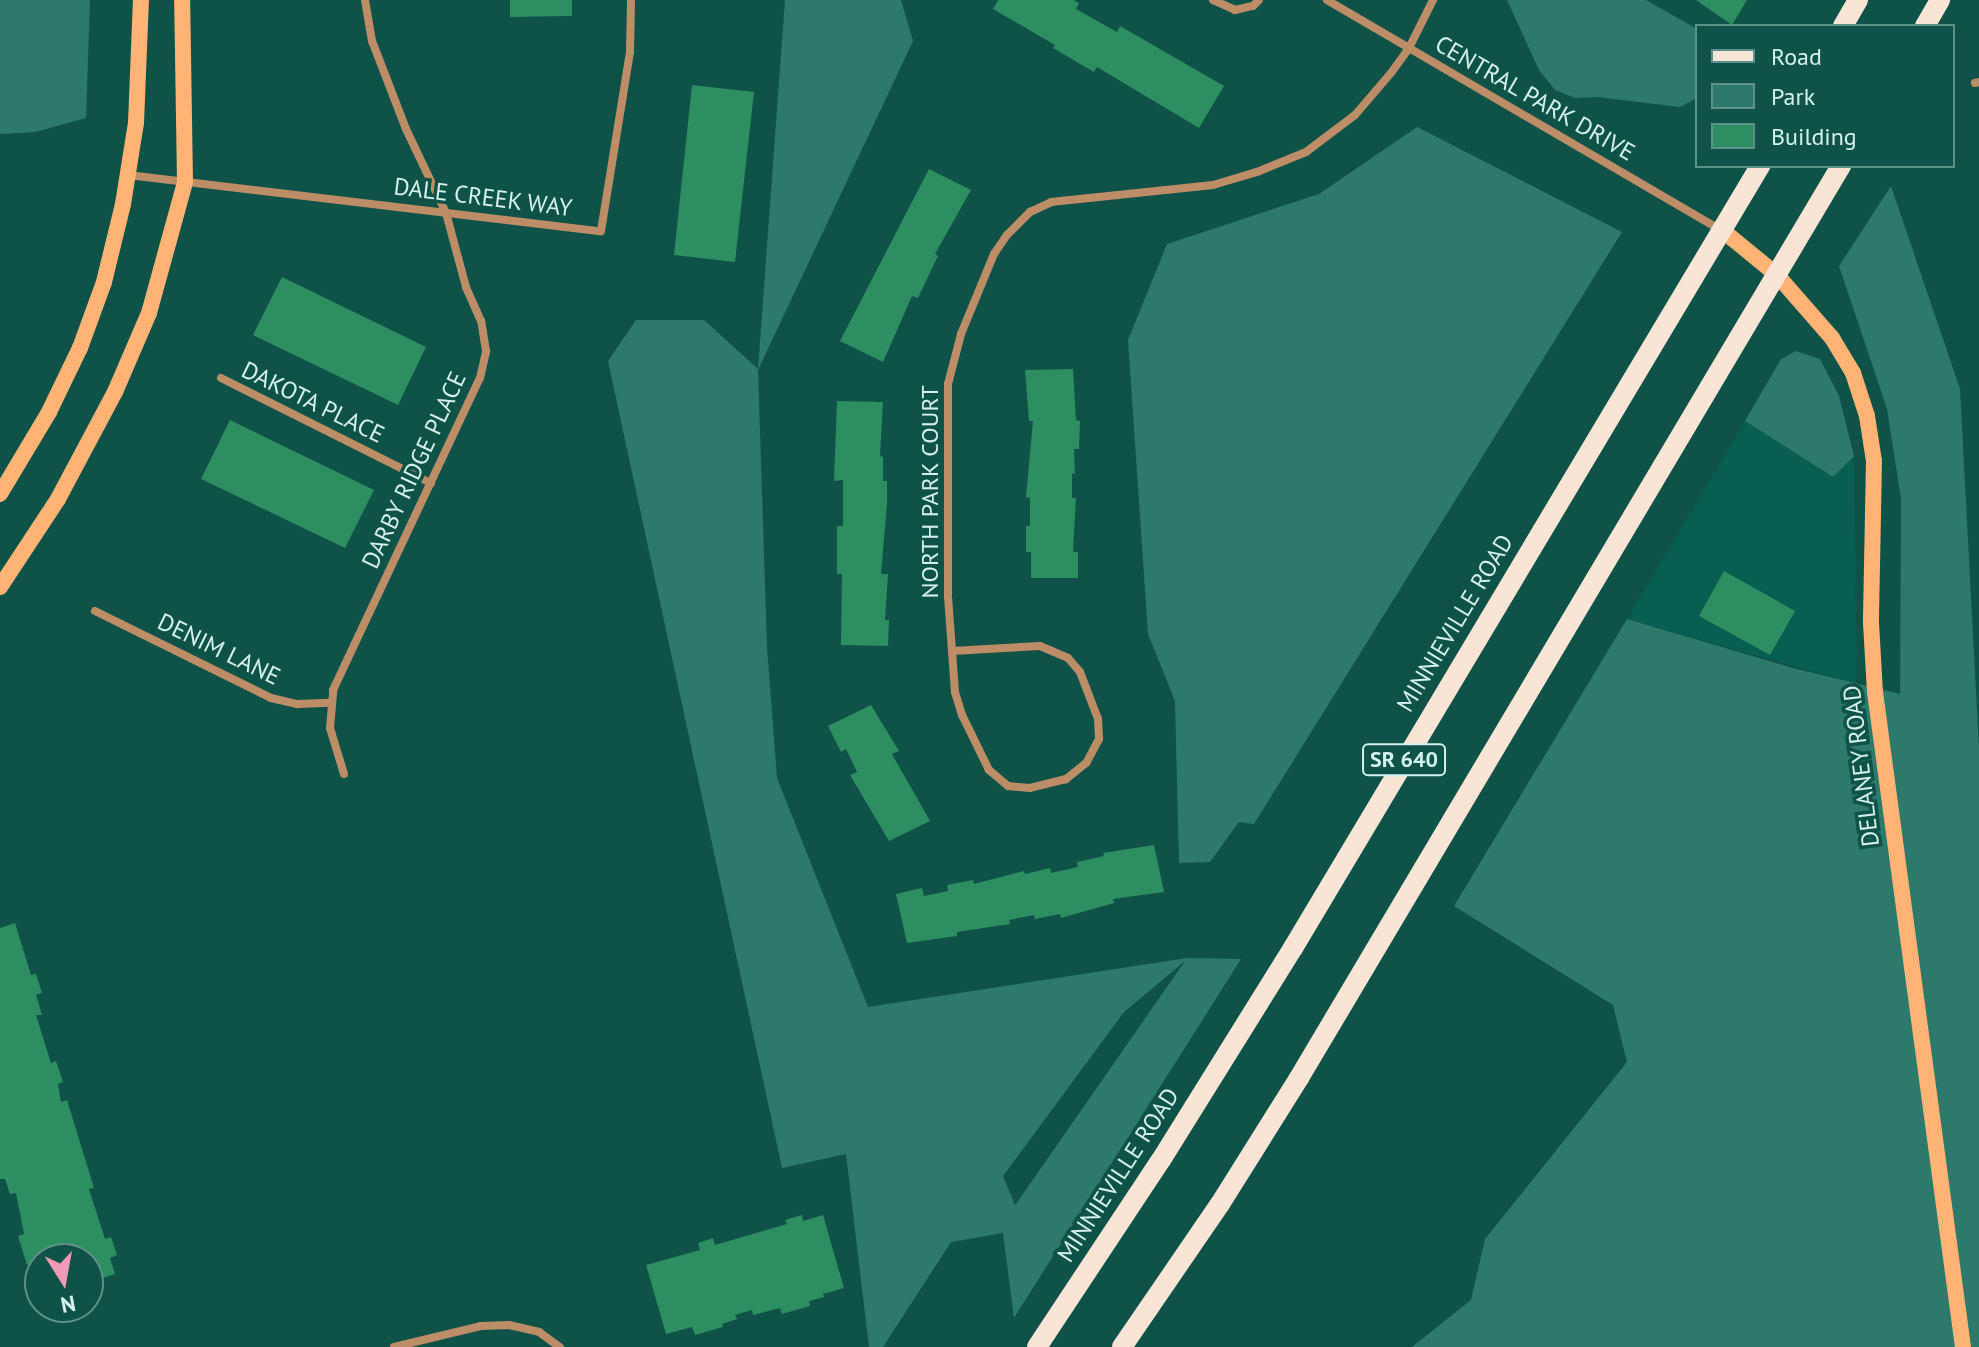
<!DOCTYPE html>
<style>
body{margin:0}
#map{position:relative;width:1979px;height:1347px;overflow:hidden;background:#0f5247;font-family:"PT Sans",sans-serif}
div>[style]{position:absolute}
.built>*{inset:0;background:#085e51}
.green>*{inset:0;background:#2d7a6c}
.building>*{inset:0;background:#2d8e61}
.street>*{height:8px;margin:-4px;padding:0 4px;transform-origin:4px;border-radius:4px;background:#bd8d67}
.secondary>*{height:16px;margin:-8px;padding:0 8px;transform-origin:8px;border-radius:8px;background:#ffb375}
.primary>*{height:20px;margin:-10px;padding:0 10px;transform-origin:10px;border-radius:10px;background:#f9e5d6}
span{translate:-50% -50%;white-space:nowrap;text-align:center;line-height:1.15;-webkit-text-stroke:7px #0f5247;paint-order:stroke}
.shield-label span{padding:2px 6px;background:#0f5247;border:2px solid;border-radius:6px;-webkit-text-stroke-width:0}
.shield-label{font-size:22px;color:#d4f2eb;font-weight:700}
.street-label{font-size:24px;color:#d4f2eb}
.legend{position:absolute;left:1695px;top:24px;width:260px;height:144px;box-sizing:border-box;background:#0f5247;border:2px solid #5e9289;margin:0;padding:10px 14px;list-style:none;font-size:24px;color:#d4f2eb}
.legend li{display:flex;align-items:center;gap:16px;height:40px}
.legend b{width:40px;border:2px solid #5e9289}
.north{position:absolute;left:24px;top:1243px;width:80px;height:80px;box-sizing:border-box;background:#0f5247;border:2px solid #5e9289;border-radius:50%;rotate:169deg;font-size:22px;font-weight:700;line-height:32px;text-align:center;color:#d4f2eb}
.north::after{content:'';display:block;margin:auto;width:28px;height:36px;background:#f09ab6;clip-path:polygon(50% 0,100% 100%,50% 72%,0 100%)}
</style>
<div id="map">
<div class="built">
<i style="clip-path:polygon(1745px 421px,1833px 477px,1854px 456px,1857px 684px,1627px 619px)"></i>
</div>
<div class="green">
<i style="clip-path:polygon(0 0,90px 0,86px 118px,35px 132px,0 134px)"></i>
<i style="clip-path:polygon(evenodd,785px 0,901px 0,913px 41px,758px 370px,767px 647px,777px 778px,868px 1007px,1187px 958px,1241px 959px,1014px 1318px,1003px 1233px,951px 1242px,883px 1347px,869px 1347px,846px 1154px,782px 1168px,608px 361px,636px 320px,704px 320px,758px 369px,785px 0,1185px 961px,1016px 1204px,1015px 1205px,1003px 1176px,1124px 1012px,1185px 961px)"></i>
<i style="clip-path:polygon(1507px 0,1646px 0,1697px 29px,1697px 98px,1680px 107px,1597px 97px,1575px 98px,1555px 90px,1539px 70px)"></i>
<i style="clip-path:polygon(1417px 127px,1622px 232px,1254px 824px,1239px 822px,1210px 862px,1179px 863px,1175px 701px,1148px 634px,1128px 340px,1167px 244px,1319px 194px)"></i>
<i style="clip-path:polygon(1891px 186px,1960px 389px,1979px 748px,1979px 1347px,1412px 1347px,1471px 1300px,1485px 1239px,1627px 1062px,1613px 1005px,1454px 906px,1627px 619px,1793px 668px,1900px 694px,1901px 499px,1887px 409px,1839px 266px)"></i>
<i style="clip-path:polygon(1796px 351px,1820px 359px,1839px 396px,1854px 456px,1833px 477px,1745px 421px,1781px 359px)"></i>
</div>
<div class="building">
<i style="clip-path:polygon(510px 0,572px 0,572px 16px,510px 17px)"></i>
<i style="clip-path:polygon(998px 0,1073px 0,1079px 3px,1076px 9px,1117px 32px,1120px 26px,1224px 86px,1199px 128px,1097px 67px,1094px 72px,1053px 48px,1055px 45px,993px 9px)"></i>
<i style="clip-path:polygon(1696px 0,1747px 0,1732px 25px)"></i>
<i style="clip-path:polygon(692px 85px,754px 92px,735px 262px,674px 255px)"></i>
<i style="clip-path:polygon(929px 169px,971px 190px,935px 254px,938px 256px,918px 298px,912px 296px,883px 362px,840px 341px)"></i>
<i style="clip-path:polygon(282px 277px,426px 347px,398px 405px,253px 335px)"></i>
<i style="clip-path:polygon(1073px 369px,1076px 420px,1080px 421px,1079px 449px,1074px 449px,1075px 474px,1072px 473px,1072px 498px,1076px 498px,1073px 552px,1078px 552px,1078px 578px,1031px 578px,1031px 552px,1026px 552px,1026px 526px,1030px 526px,1030px 498px,1026px 497px,1033px 421px,1029px 421px,1025px 370px)"></i>
<i style="clip-path:polygon(837px 401px,883px 402px,880px 456px,883px 457px,883px 481px,887px 481px,887px 503px,881px 574px,888px 574px,885px 620px,889px 620px,888px 646px,841px 645px,842px 574px,837px 574px,837px 526px,843px 526px,843px 480px,834px 481px)"></i>
<i style="clip-path:polygon(230px 420px,374px 490px,345px 548px,201px 479px)"></i>
<i style="clip-path:polygon(1724px 571px,1795px 611px,1770px 655px,1699px 616px)"></i>
<i style="clip-path:polygon(871px 705px,899px 751px,892px 754px,930px 821px,889px 841px,850px 775px,857px 772px,846px 749px,841px 752px,828px 726px)"></i>
<i style="clip-path:polygon(1154px 845px,1164px 892px,1113px 899px,1114px 903px,1061px 918px,1060px 914px,1035px 919px,1034px 915px,1009px 920px,1010px 924px,957px 932px,957px 936px,907px 943px,896px 894px,922px 888px,924px 896px,948px 891px,947px 885px,973px 880px,974px 884px,1024px 871px,1025px 874px,1050px 868px,1051px 873px,1078px 867px,1077px 862px,1104px 856px,1103px 853px)"></i>
<i style="clip-path:polygon(15px 923px,31px 975px,36px 974px,42px 993px,36px 995px,42px 1015px,36px 1015px,51px 1063px,56px 1061px,63px 1082px,58px 1084px,61px 1102px,67px 1100px,94px 1188px,89px 1189px,105px 1239px,111px 1237px,117px 1255px,110px 1258px,115px 1274px,88px 1283px,88px 1259px,40px 1259px,40px 1278px,36px 1280px,31px 1264px,27px 1265px,18px 1236px,24px 1234px,16px 1193px,10px 1194px,5px 1179px,0 1179px,0 928px)"></i>
<i style="clip-path:polygon(802px 1215px,803px 1221px,823px 1215px,844px 1288px,823px 1294px,824px 1297px,809px 1301px,810px 1306px,782px 1314px,780px 1308px,753px 1315px,752px 1310px,735px 1315px,737px 1319px,722px 1324px,723px 1327px,695px 1335px,692px 1327px,666px 1334px,646px 1265px,700px 1250px,698px 1243px,713px 1238px,715px 1245px,787px 1224px,785px 1220px)"></i>
</div>
<div class="street">
<i style="left:1213px;top:0;width:24px;rotate:24deg"></i>
<i style="left:1235px;top:10px;width:18px;rotate:-13deg"></i>
<i style="left:1253px;top:6px;width:8px;rotate:-45deg"></i>
<i style="left:1327px;top:0;width:456px;rotate:30.3deg"></i>
<i style="left:1975px;top:83px;width:4px;rotate:-14deg"></i>
<i style="left:128px;top:175px;width:476px;rotate:6.8deg"></i>
<i style="left:601px;top:231px;width:181px;rotate:-80.8deg"></i>
<i style="left:630px;top:52px;width:52px;rotate:-88.9deg"></i>
<i style="left:221px;top:378px;width:235px;rotate:26.6deg"></i>
<i style="left:95px;top:611px;width:196px;rotate:26.3deg"></i>
<i style="left:271px;top:698px;width:27px;rotate:13deg"></i>
<i style="left:297px;top:704px;width:33px;rotate:-2deg"></i>
<i style="left:952px;top:651px;width:88px;rotate:-3.3deg"></i>
<i style="left:1040px;top:646px;width:30px;rotate:23deg"></i>
<i style="left:1068px;top:658px;width:18px;rotate:49deg"></i>
<i style="left:1080px;top:672px;width:50px;rotate:69deg"></i>
<i style="left:1098px;top:719px;width:20px;rotate:87deg"></i>
<i style="left:1099px;top:739px;width:27px;rotate:118deg"></i>
<i style="left:1086px;top:763px;width:26px;rotate:141deg"></i>
<i style="left:1066px;top:779px;width:37px;rotate:166deg"></i>
<i style="left:1030px;top:788px;width:22px;rotate:-175deg"></i>
<i style="left:1008px;top:786px;width:25px;rotate:-140deg"></i>
<i style="left:989px;top:770px;width:61px;rotate:-116.1deg"></i>
<i style="left:962px;top:715px;width:24px;rotate:-107deg"></i>
<i style="left:955px;top:692px;width:95px;rotate:-94.2deg"></i>
<i style="left:948px;top:597px;width:213px;rotate:-90deg"></i>
<i style="left:948px;top:384px;width:52px;rotate:-75.4deg"></i>
<i style="left:961px;top:334px;width:87px;rotate:-67.6deg"></i>
<i style="left:994px;top:254px;width:23px;rotate:-56deg"></i>
<i style="left:1007px;top:235px;width:33px;rotate:-45deg"></i>
<i style="left:1030px;top:212px;width:23px;rotate:-25deg"></i>
<i style="left:1051px;top:202px;width:163px;rotate:-6deg"></i>
<i style="left:1213px;top:185px;width:46px;rotate:-16.5deg"></i>
<i style="left:1257px;top:172px;width:53px;rotate:-22.2deg"></i>
<i style="left:1306px;top:152px;width:61px;rotate:-37.1deg"></i>
<i style="left:1355px;top:115px;width:55px;rotate:-49.4deg"></i>
<i style="left:1391px;top:73px;width:31px;rotate:-54deg"></i>
<i style="left:1409px;top:48px;width:54px;rotate:-63.4deg"></i>
<i style="left:344px;top:774px;width:48px;rotate:-106.9deg"></i>
<i style="left:330px;top:728px;width:38px;rotate:-85deg"></i>
<i style="left:333px;top:690px;width:345px;rotate:-64.8deg"></i>
<i style="left:480px;top:378px;width:28px;rotate:-77deg"></i>
<i style="left:486px;top:351px;width:30px;rotate:-99deg"></i>
<i style="left:481px;top:321px;width:37px;rotate:-114deg"></i>
<i style="left:466px;top:287px;width:77px;rotate:-105.1deg"></i>
<i style="left:446px;top:213px;width:93px;rotate:-115.5deg"></i>
<i style="left:406px;top:129px;width:94px;rotate:-111.1deg"></i>
<i style="left:372px;top:41px;width:42px;rotate:-99.7deg"></i>
<i style="left:394px;top:1347px;width:89px;rotate:-13.6deg"></i>
<i style="left:481px;top:1326px;width:28px;rotate:-2deg"></i>
<i style="left:509px;top:1325px;width:31px;rotate:13deg"></i>
<i style="left:539px;top:1332px;width:26px;rotate:36deg"></i>
</div>
<div class="secondary">
<i style="left:1722px;top:230px;width:71px;rotate:39.3deg"></i>
<i style="left:1777px;top:275px;width:84px;rotate:48.9deg"></i>
<i style="left:1832px;top:338px;width:41px;rotate:59deg"></i>
<i style="left:1853px;top:373px;width:45px;rotate:72deg"></i>
<i style="left:1867px;top:416px;width:46px;rotate:81.2deg"></i>
<i style="left:1874px;top:461px;width:162px;rotate:91.1deg"></i>
<i style="left:1871px;top:623px;width:69px;rotate:86.7deg"></i>
<i style="left:1875px;top:692px;width:661px;rotate:82.35deg"></i>
<i style="left:0;top:494px;width:96px;rotate:-59.1deg"></i>
<i style="left:49px;top:412px;width:71px;rotate:-64.2deg"></i>
<i style="left:80px;top:348px;width:70px;rotate:-70deg"></i>
<i style="left:104px;top:282px;width:80px;rotate:-76.3deg"></i>
<i style="left:123px;top:204px;width:82px;rotate:-80.9deg"></i>
<i style="left:136px;top:123px;width:123px;rotate:-87.7deg"></i>
<i style="left:0;top:587px;width:105px;rotate:-56.6deg"></i>
<i style="left:58px;top:499px;width:121px;rotate:-62deg"></i>
<i style="left:115px;top:392px;width:86px;rotate:-66.7deg"></i>
<i style="left:149px;top:313px;width:136px;rotate:-74.6deg"></i>
<i style="left:185px;top:182px;width:182px;rotate:-90.9deg"></i>
</div>
<div class="primary">
<i style="left:1843px;top:26px;width:30px;rotate:-60deg"></i>
<i style="left:1925px;top:26px;width:30px;rotate:-60deg"></i>
<i style="left:1037px;top:1347px;width:224px;rotate:-56.5deg"></i>
<i style="left:1161px;top:1160px;width:250px;rotate:-58.1deg"></i>
<i style="left:1293px;top:948px;width:911px;rotate:-59.15deg"></i>
<i style="left:1122px;top:1347px;width:173px;rotate:-55.6deg"></i>
<i style="left:1220px;top:1204px;width:149px;rotate:-57.9deg"></i>
<i style="left:1299px;top:1078px;width:1061px;rotate:-59.28deg"></i>
</div>
<div class="shield-label">
<span style="left:1404px;top:760px">SR 640</span>
</div>
<div class="street-label">
<span style="left:1535px;top:98px;rotate:30deg">CENTRAL PARK DRIVE</span>
<span style="left:483px;top:197px;rotate:7deg">DALE CREEK WAY</span>
<span style="left:313px;top:402px;rotate:26deg">DAKOTA PLACE</span>
<span style="left:414px;top:470px;rotate:-65deg">DARBY RIDGE PLACE</span>
<span style="left:930px;top:492px;rotate:-90deg">NORTH PARK COURT</span>
<span style="left:1455px;top:623px;rotate:-59deg">MINNIEVILLE ROAD</span>
<span style="left:219px;top:649px;rotate:26deg">DENIM LANE</span>
<span style="left:1861px;top:766px;rotate:-97deg">DELANEY ROAD</span>
<span style="left:1118px;top:1175px;rotate:-57deg">MINNIEVILLE ROAD</span>
</div>
<ul class="legend">
<li><b style="height:10px;background:#f9e5d6"></b>Road</li>
<li><b style="height:22px;background:#2d7a6c"></b>Park</li>
<li><b style="height:22px;background:#2d8e61"></b>Building</li>
</ul>
<div class="north">N</div>
</div>
